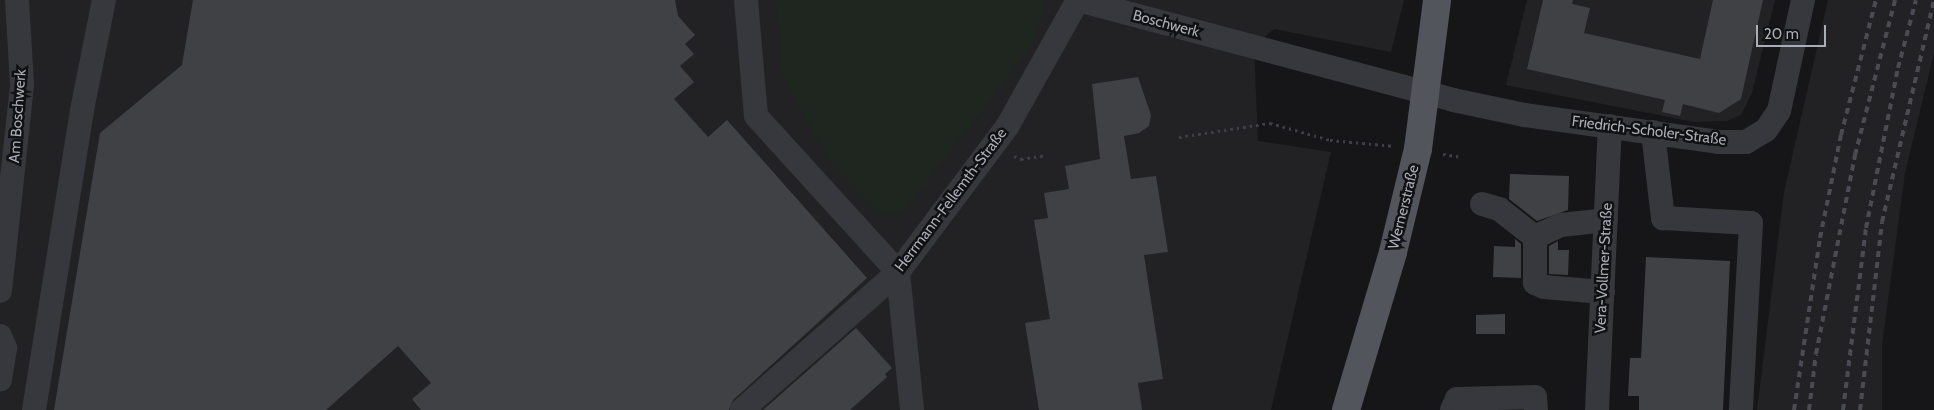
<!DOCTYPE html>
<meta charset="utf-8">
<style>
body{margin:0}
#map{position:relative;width:1934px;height:410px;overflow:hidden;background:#161618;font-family:Cabin,sans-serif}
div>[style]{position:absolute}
.built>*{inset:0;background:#222225}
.green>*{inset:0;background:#1e261f}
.building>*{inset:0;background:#404145}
.path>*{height:3px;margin-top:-1.5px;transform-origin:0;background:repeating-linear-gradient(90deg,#3d3f44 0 2.5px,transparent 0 6.5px)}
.minor>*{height:24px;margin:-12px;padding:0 12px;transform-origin:12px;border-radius:12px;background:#37383d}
.major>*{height:28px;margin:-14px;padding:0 14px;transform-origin:14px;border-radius:14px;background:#53555c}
.rail>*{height:4px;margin-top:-2px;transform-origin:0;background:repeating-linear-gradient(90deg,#4a4c52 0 6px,transparent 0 11px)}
span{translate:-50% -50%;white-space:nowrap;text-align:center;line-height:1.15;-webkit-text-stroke:5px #111113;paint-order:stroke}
.street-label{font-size:15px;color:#a8adb8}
.scale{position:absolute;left:1756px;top:25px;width:70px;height:22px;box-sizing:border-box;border:2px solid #a8adb8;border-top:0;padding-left:6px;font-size:15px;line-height:18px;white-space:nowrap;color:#a8adb8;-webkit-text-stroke:4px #111113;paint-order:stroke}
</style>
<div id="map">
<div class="built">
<i style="clip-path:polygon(0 0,1404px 0,1391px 52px,1274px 29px,1254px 46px,1258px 141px,1331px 152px,1271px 410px,0 410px)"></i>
<i style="clip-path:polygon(1527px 0,1775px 0,1752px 93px,1741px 115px,1727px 121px,1694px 122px,1506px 85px)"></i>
<i style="clip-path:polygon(1828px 0,1934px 0,1934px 53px,1905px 173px,1882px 345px,1882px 410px,1757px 410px,1784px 192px)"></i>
</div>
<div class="green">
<i style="clip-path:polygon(776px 0,1047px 0,1032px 46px,902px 215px,879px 214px,828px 160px,782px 73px)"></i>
</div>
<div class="building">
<i style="clip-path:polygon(193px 0,675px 0,678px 16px,695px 35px,685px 44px,694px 54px,680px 66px,694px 82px,674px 99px,708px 137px,727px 120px,867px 278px,733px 400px,729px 410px,421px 410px,412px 399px,431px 383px,398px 346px,326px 410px,54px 410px,100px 133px,182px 65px)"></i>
<i style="clip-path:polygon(1543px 0,1573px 0,1572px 4px,1590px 8px,1584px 33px,1700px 59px,1713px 0,1763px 0,1741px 99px,1719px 113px,1683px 104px,1680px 116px,1662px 112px,1665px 100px,1527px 69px)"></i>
<i style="clip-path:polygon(1138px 77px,1151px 115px,1149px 126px,1139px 133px,1124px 136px,1131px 179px,1156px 176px,1168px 252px,1144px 255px,1163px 379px,1138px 383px,1142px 410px,1039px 410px,1025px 323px,1050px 319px,1034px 220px,1048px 218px,1044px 193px,1069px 189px,1065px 166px,1100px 159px,1092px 84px)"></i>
<i style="clip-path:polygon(1510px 174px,1569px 176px,1568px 210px,1537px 221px,1509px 199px)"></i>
<i style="clip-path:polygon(1515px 239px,1521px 244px,1521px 278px,1493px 277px,1494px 246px,1515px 247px)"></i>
<i style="clip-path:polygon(1558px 241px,1558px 250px,1569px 250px,1568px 275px,1549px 274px,1549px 246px)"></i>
<i style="clip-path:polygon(1646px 257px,1730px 261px,1723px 410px,1639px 410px,1639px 396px,1628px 396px,1630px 358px,1641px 358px)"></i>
<i style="clip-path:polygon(1505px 314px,1505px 334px,1476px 334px,1476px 315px)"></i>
<i style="clip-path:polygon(856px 328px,892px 368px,885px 374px,887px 377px,850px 410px,763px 410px)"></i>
</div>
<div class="path">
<i style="left:1179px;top:137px;width:92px;rotate:-8.7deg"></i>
<i style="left:1270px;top:123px;width:62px;rotate:15.8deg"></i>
<i style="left:1330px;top:140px;width:65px;rotate:5.3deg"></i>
<i style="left:1443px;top:154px;width:19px;rotate:9deg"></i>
<i style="left:1014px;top:156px;width:8px;rotate:23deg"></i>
<i style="left:1021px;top:159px;width:26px;rotate:-9deg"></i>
</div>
<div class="minor">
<i style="left:746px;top:0;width:116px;rotate:85.1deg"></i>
<i style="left:756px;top:116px;width:211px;rotate:47.7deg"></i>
<i style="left:898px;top:272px;width:139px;rotate:84.2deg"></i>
<i style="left:1078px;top:0;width:388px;rotate:14.9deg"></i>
<i style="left:1453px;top:100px;width:73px;rotate:11.9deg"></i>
<i style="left:1524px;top:115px;width:196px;rotate:7.9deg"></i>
<i style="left:1718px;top:142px;width:28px"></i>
<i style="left:1746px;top:142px;width:23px;rotate:-31deg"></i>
<i style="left:1766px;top:130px;width:23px;rotate:-56deg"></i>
<i style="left:1779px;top:111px;width:114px;rotate:-77.8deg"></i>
<i style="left:1653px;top:132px;width:87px;rotate:83.4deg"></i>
<i style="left:1663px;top:218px;width:88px;rotate:3.3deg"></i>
<i style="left:1751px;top:223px;width:187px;rotate:93.1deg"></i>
<i style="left:1482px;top:204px;width:18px;rotate:16deg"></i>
<i style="left:1499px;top:209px;width:46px;rotate:37.9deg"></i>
<i style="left:0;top:291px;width:208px;rotate:-83.9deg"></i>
<i style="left:22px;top:84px;width:84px;rotate:-93.4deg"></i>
<i style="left:1603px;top:292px;width:59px;rotate:-175.2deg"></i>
<i style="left:1544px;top:287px;width:10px;rotate:-156deg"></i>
<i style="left:1535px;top:283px;width:46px;rotate:-90deg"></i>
<i style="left:1535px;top:237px;width:29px;rotate:-25deg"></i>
<i style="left:1561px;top:225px;width:45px;rotate:-6.3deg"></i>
<i style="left:0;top:336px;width:13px;rotate:67deg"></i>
<i style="left:5px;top:348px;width:32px;rotate:99deg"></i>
<i style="left:34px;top:410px;width:304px;rotate:-80.9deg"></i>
<i style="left:82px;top:110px;width:112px;rotate:-78.7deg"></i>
<i style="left:742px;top:410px;width:208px;rotate:-41.5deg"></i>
<i style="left:898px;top:272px;width:181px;rotate:-53.1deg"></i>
<i style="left:1007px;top:127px;width:145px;rotate:-60.8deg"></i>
<i style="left:1452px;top:410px;width:12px;rotate:-66deg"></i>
<i style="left:1457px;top:399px;width:78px;rotate:-1.5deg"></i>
<i style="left:1535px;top:397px;width:13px;rotate:86deg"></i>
<i style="left:1597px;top:410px;width:284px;rotate:-87.4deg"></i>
</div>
<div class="major">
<i style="left:1346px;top:410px;width:165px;rotate:-73.4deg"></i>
<i style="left:1393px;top:252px;width:106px;rotate:-76.4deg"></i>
<i style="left:1418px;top:149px;width:150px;rotate:-82.7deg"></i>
</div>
<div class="rail">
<i style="left:1794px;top:410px;width:174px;rotate:-81.4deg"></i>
<i style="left:1820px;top:238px;width:105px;rotate:-78.5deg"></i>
<i style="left:1841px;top:135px;width:139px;rotate:-75.5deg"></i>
<i style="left:1809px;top:410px;width:56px;rotate:-82.9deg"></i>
<i style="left:1816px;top:354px;width:203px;rotate:-78.9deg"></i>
<i style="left:1855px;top:155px;width:160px;rotate:-75.5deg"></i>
<i style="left:1843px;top:410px;width:183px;rotate:-82.8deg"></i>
<i style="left:1866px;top:228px;width:163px;rotate:-78.7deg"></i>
<i style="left:1898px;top:68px;width:70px;rotate:-75.2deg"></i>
<i style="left:1860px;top:410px;width:189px;rotate:-83.3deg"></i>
<i style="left:1882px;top:222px;width:228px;rotate:-76.8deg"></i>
</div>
<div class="street-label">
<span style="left:1166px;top:24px;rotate:15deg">Boschwerk</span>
<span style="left:18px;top:116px;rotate:-86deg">Am Boschwerk</span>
<span style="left:1649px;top:131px;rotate:7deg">Friedrich-Scholer-Straße</span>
<span style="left:951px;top:200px;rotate:-53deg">Herrmann-Fellemth-Straße</span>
<span style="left:1404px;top:207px;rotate:-76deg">Wernerstraße</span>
<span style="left:1604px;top:268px;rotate:-87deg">Vera-Vollmer-Straße</span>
</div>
<div class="scale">20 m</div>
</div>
